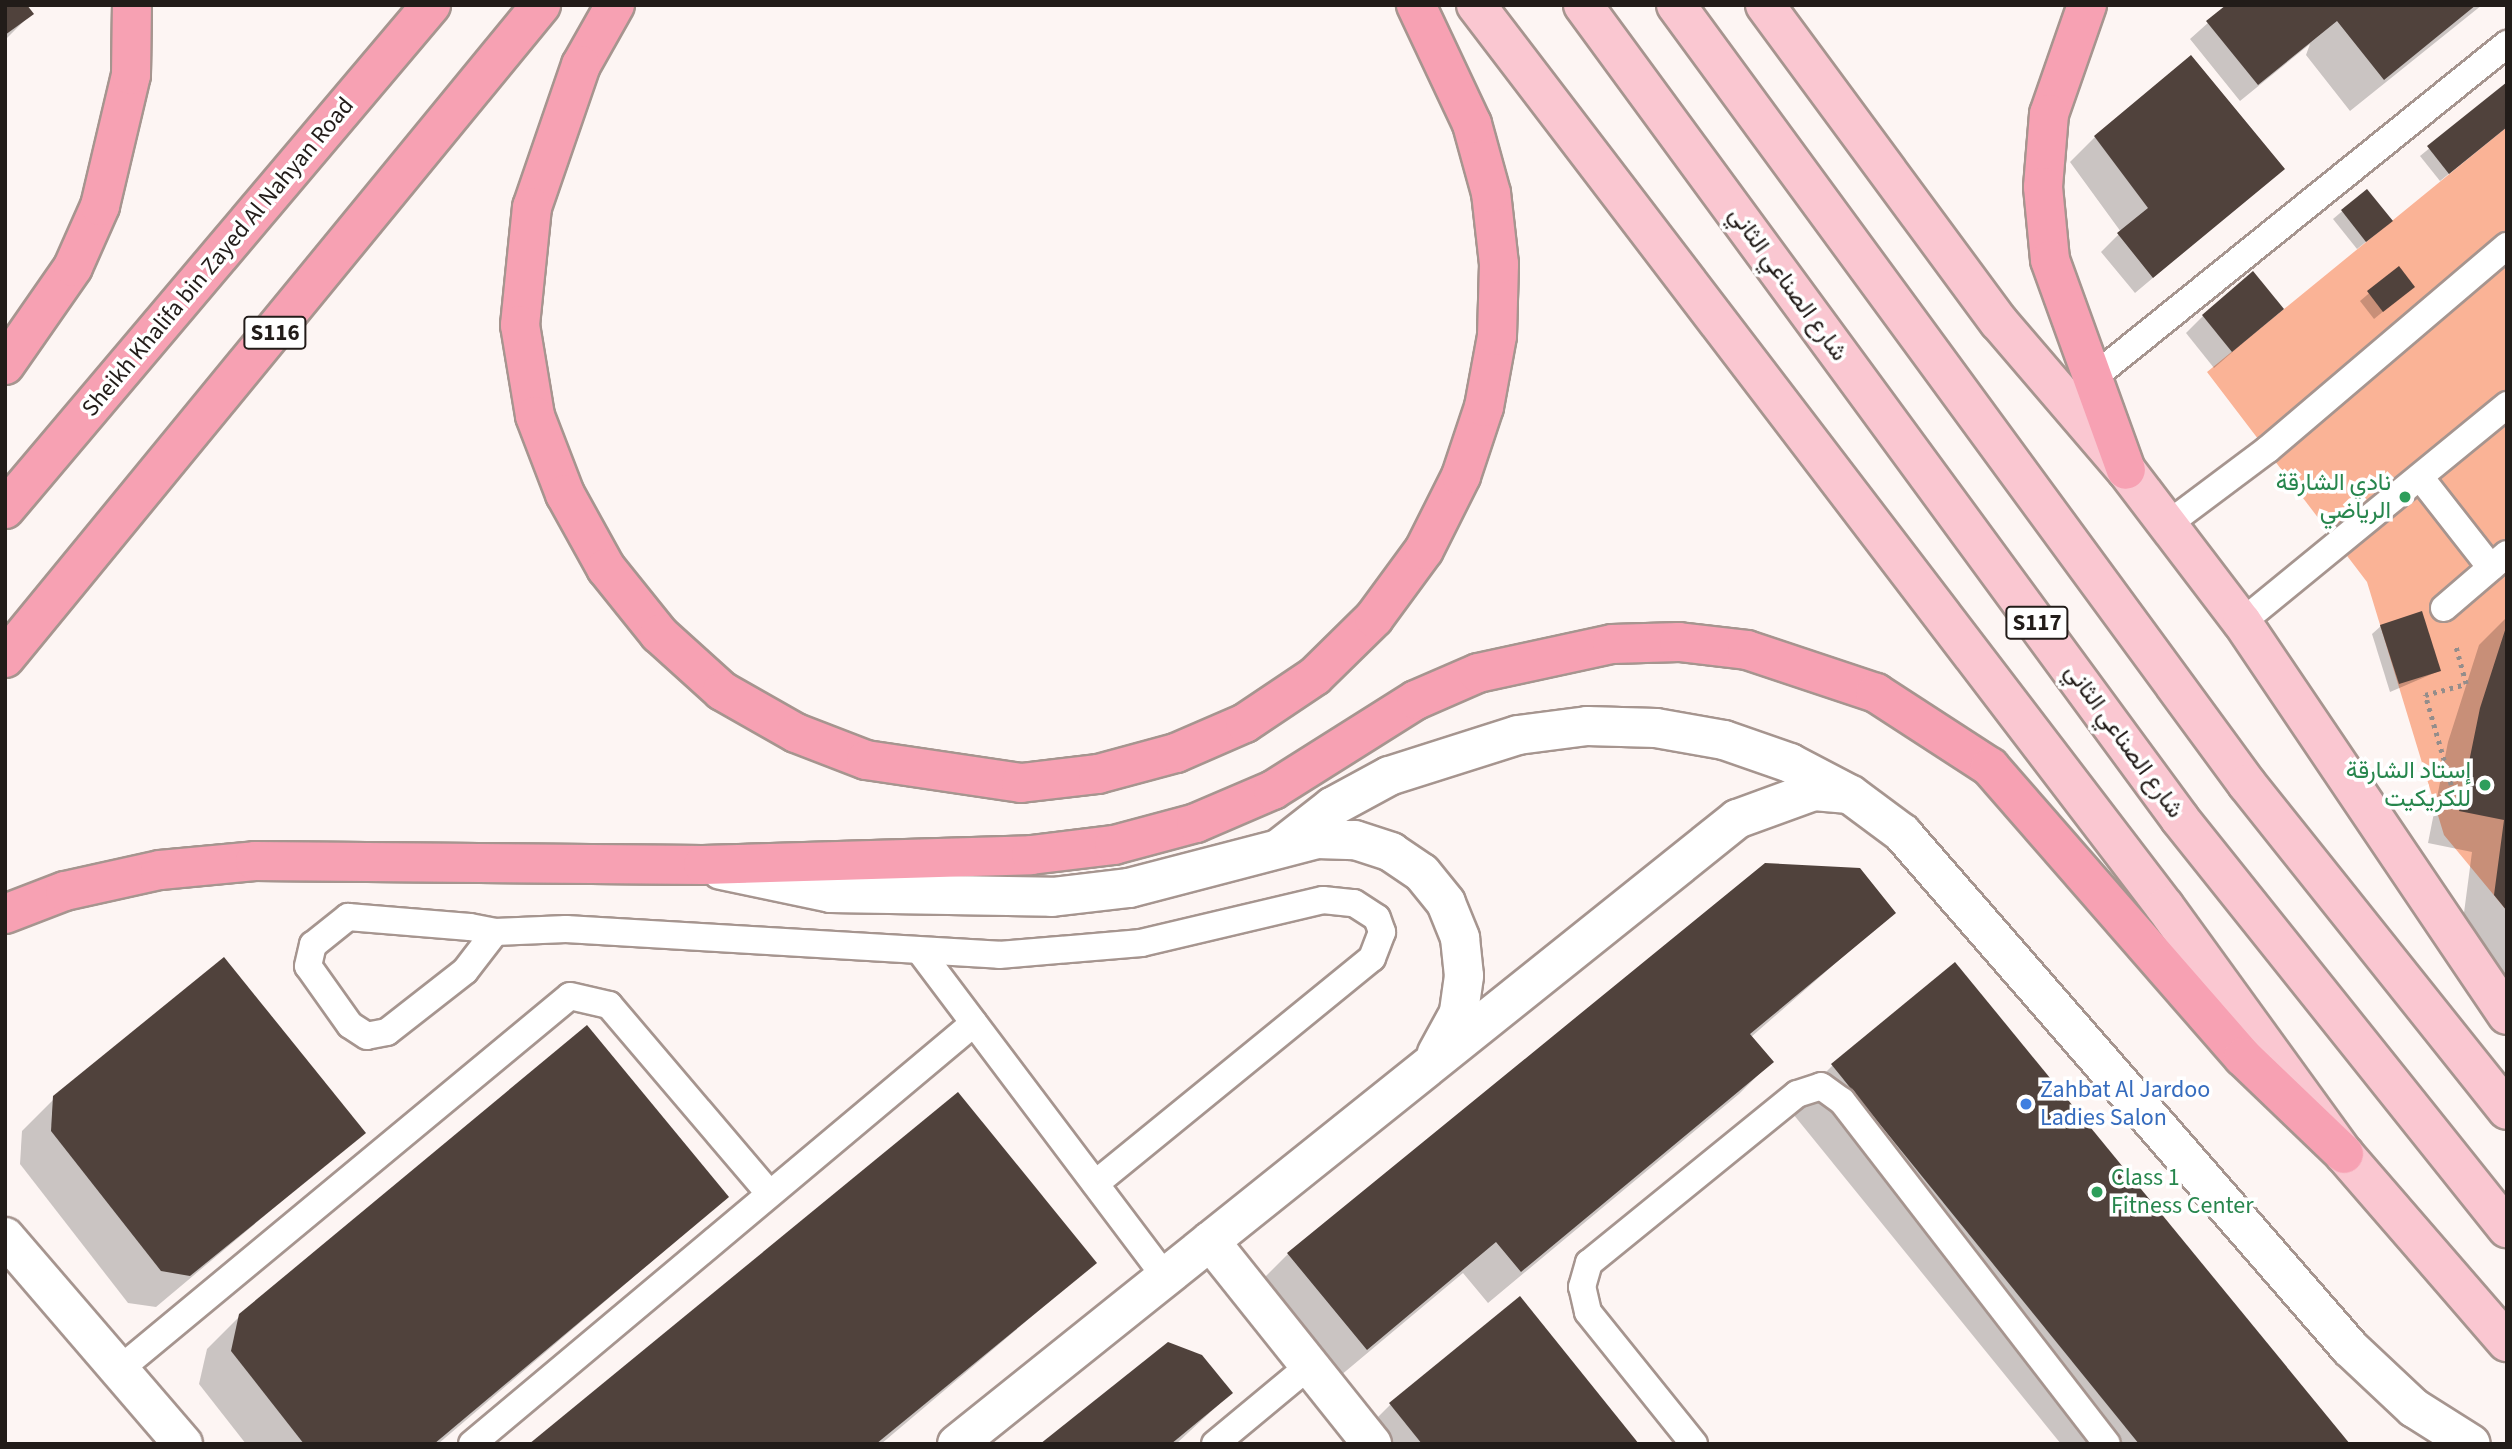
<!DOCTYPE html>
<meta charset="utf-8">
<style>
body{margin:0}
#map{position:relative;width:2512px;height:1449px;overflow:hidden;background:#fdf5f3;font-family:"Source Sans 3",Vazirmatn,sans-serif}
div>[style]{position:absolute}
.green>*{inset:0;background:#fab396}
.shadow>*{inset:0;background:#0003}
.building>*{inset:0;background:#50423c}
.path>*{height:4.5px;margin-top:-2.25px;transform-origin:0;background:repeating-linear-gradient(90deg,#948d8b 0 3.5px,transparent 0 8.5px)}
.roads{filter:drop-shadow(2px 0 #a6958f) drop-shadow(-2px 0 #a6958f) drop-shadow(0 2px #a6958f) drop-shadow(0 -2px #a6958f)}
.lane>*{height:26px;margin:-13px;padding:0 13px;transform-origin:13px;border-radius:13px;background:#fff}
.street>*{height:38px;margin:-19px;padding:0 19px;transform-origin:19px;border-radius:19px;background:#fff}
.primary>*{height:38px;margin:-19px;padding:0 19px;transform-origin:19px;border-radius:19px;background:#fac7d1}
.highway>*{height:38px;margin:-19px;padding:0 19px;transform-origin:19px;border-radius:19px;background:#f7a1b3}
.dots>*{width:19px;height:19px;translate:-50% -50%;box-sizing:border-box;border:4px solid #fff;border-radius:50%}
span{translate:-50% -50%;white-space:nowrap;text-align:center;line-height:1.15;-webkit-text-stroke:7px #fff;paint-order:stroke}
.shield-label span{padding:2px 5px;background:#fff;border:2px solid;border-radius:5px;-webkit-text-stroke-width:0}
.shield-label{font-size:23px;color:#221c19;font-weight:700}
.street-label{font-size:24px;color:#221c19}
.leisure-label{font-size:24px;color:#27864d}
.right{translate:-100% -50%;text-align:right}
.left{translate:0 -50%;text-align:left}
.shop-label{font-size:24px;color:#366cbe}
.frame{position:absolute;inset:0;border:7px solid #221c19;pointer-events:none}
</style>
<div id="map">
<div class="green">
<i style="clip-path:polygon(2507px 127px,2507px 911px,2444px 835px,2367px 582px,2207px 372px)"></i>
</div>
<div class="shadow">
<i style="clip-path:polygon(5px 5px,31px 14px,5px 40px)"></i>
<i style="clip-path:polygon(2228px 5px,2482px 5px,2350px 111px,2306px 55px,2310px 44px,2240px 101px,2190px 39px)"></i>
<i style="clip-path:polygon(2507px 85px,2507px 127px,2440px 181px,2420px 156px)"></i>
<i style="clip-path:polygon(2095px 137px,2282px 169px,2135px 293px,2101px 252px,2121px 232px,2070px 162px)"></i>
<i style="clip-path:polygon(2366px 191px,2382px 229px,2357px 249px,2333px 219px)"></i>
<i style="clip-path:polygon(2399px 268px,2413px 287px,2374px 319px,2360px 301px)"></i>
<i style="clip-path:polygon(2282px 309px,2214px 368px,2186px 333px,2203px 316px)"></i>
<i style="clip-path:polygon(2507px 617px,2507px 983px,2462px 928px,2472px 852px,2428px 843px,2448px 742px,2479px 645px)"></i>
<i style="clip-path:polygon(2381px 626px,2439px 671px,2390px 692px,2372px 634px)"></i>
<i style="clip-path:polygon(1894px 912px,1751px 1037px,1771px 1062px,1739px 1094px,1488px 1303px,1463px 1273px,1334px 1381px,1256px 1286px,1288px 1254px)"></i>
<i style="clip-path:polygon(1833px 1065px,2347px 1444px,2061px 1444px,1789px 1109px)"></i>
<i style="clip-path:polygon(55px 1098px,363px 1133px,156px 1307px,128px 1303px,20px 1164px,22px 1131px)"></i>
<i style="clip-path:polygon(727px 1197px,438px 1444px,246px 1444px,199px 1384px,207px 1349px,240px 1316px)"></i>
<i style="clip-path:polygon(1095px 1263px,881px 1444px,532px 1444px)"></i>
<i style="clip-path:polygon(1519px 1298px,1636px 1444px,1351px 1444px,1390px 1405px)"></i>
<i style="clip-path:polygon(1231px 1393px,1176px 1444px,1043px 1444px)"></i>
</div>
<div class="building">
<i style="clip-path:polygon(5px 5px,27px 5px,34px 14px,5px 35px)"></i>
<i style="clip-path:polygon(2226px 5px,2476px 5px,2384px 80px,2337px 21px,2258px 85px,2206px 21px)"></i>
<i style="clip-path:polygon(2191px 55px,2285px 169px,2153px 278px,2117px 233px,2148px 208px,2094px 136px)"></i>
<i style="clip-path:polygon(2507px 82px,2507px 127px,2449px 174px,2427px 146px)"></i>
<i style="clip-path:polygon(2367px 189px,2393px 221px,2366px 242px,2341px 210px)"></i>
<i style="clip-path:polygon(2399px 266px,2415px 287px,2383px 312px,2367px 291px)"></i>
<i style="clip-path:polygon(2253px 271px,2284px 309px,2232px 352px,2202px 315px)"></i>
<i style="clip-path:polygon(2422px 611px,2441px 671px,2399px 684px,2380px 625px)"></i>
<i style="clip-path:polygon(2507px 624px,2507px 911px,2494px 895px,2504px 820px,2459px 811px,2480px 708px)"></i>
<i style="clip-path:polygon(1765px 863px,1860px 868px,1896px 913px,1750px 1034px,1774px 1062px,1521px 1272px,1496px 1242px,1367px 1350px,1287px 1253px)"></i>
<i style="clip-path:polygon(224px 957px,366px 1133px,190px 1276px,161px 1271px,51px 1131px,53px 1096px)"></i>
<i style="clip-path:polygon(1955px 962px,2350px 1444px,2139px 1444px,1831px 1064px)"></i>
<i style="clip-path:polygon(587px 1025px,729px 1197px,434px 1444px,304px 1444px,231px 1351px,239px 1314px)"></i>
<i style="clip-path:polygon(958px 1092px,1097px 1263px,876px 1444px,529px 1444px)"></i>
<i style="clip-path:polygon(1520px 1296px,1639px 1444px,1422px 1444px,1389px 1403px)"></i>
<i style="clip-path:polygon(1168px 1342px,1202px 1355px,1233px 1393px,1171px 1444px,1040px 1444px)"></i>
</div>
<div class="path">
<i style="left:2451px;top:785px;width:94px;rotate:-106.1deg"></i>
<i style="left:2425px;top:695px;width:42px;rotate:-15deg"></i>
<i style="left:2466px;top:684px;width:41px;rotate:-105.4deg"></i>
</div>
<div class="roads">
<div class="lane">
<i style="left:2090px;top:380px;width:536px;rotate:-38.86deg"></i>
<i style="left:2420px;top:477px;width:115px;rotate:52deg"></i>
<i style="left:2168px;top:524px;width:124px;rotate:-36.8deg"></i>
<i style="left:2267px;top:450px;width:315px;rotate:-40.4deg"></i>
<i style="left:2444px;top:608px;width:83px;rotate:-40.6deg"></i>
<i style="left:2242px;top:622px;width:343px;rotate:-39.3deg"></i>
<i style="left:348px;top:917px;width:122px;rotate:4.7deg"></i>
<i style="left:470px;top:927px;width:25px;rotate:11deg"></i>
<i style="left:495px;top:932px;width:49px;rotate:127.6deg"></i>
<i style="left:465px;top:971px;width:99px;rotate:142deg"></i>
<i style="left:387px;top:1032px;width:20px;rotate:169deg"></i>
<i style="left:367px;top:1036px;width:20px;rotate:-147deg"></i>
<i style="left:350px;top:1025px;width:72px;rotate:-125.4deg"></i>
<i style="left:308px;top:966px;width:22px;rotate:-77deg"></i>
<i style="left:313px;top:945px;width:45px;rotate:-38.7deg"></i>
<i style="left:495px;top:932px;width:71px;rotate:-2.4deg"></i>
<i style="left:566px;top:929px;width:434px;rotate:3.4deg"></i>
<i style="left:999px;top:955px;width:143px;rotate:-4.8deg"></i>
<i style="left:1141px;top:943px;width:187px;rotate:-13.3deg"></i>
<i style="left:1323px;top:900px;width:31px;rotate:6deg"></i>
<i style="left:1354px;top:903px;width:27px;rotate:33deg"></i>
<i style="left:1377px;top:918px;width:15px;rotate:70deg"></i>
<i style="left:1382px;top:932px;width:28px;rotate:111deg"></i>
<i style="left:1372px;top:958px;width:357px;rotate:140.8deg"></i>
<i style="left:922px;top:954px;width:404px;rotate:53deg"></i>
<i style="left:120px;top:1369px;width:584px;rotate:-39.65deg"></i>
<i style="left:570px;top:996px;width:40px;rotate:13deg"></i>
<i style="left:609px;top:1005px;width:247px;rotate:49.6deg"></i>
<i style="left:472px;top:1444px;width:655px;rotate:-39.98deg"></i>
<i style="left:1215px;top:1444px;width:124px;rotate:-39.7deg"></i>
<i style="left:1694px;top:1444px;width:169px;rotate:-128.8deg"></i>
<i style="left:1588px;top:1312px;width:26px;rotate:-103deg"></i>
<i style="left:1582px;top:1287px;width:25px;rotate:-74deg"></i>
<i style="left:1589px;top:1263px;width:268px;rotate:-39.1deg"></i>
<i style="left:1797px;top:1094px;width:25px;rotate:-18deg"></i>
<i style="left:1821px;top:1086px;width:26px;rotate:36deg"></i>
<i style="left:1842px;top:1101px;width:433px;rotate:52.3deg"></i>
</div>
<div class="street">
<i style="left:1281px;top:847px;width:65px;rotate:-38.1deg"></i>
<i style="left:1332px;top:807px;width:65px;rotate:-28.5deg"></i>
<i style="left:1389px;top:776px;width:135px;rotate:-17.6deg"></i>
<i style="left:1518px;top:735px;width:70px;rotate:-7.4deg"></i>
<i style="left:1587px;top:726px;width:69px;rotate:1.7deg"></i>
<i style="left:1656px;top:728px;width:69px;rotate:10deg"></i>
<i style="left:1724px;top:740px;width:70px;rotate:19.2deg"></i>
<i style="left:1790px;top:763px;width:69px;rotate:27.7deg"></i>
<i style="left:1851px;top:795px;width:64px;rotate:36.7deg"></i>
<i style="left:1902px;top:833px;width:683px;rotate:48.98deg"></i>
<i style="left:2350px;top:1348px;width:88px;rotate:43.2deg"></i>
<i style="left:2414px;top:1408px;width:67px;rotate:32.3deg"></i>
<i style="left:721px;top:870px;width:112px;rotate:11.8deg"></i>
<i style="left:831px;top:893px;width:221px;rotate:1deg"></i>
<i style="left:1052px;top:897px;width:78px;rotate:-6.7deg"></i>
<i style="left:1129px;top:888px;width:194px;rotate:-14.6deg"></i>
<i style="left:1317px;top:839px;width:38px;rotate:2deg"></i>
<i style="left:1355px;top:840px;width:38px;rotate:18deg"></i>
<i style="left:1391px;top:852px;width:37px;rotate:34deg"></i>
<i style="left:1422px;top:873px;width:38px;rotate:51deg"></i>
<i style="left:1446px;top:903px;width:38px;rotate:68deg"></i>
<i style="left:1460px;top:938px;width:38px;rotate:84deg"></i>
<i style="left:1464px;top:976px;width:37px;rotate:98deg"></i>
<i style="left:1459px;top:1013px;width:46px;rotate:118.8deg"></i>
<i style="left:5px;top:1237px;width:273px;rotate:49.3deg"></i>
<i style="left:1210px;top:1241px;width:260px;rotate:51.4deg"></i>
<i style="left:957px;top:1444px;width:1000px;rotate:-38.7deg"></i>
<i style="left:1737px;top:819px;width:82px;rotate:-20deg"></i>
<i style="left:1814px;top:791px;width:32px;rotate:5deg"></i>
</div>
<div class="primary">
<i style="left:1476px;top:5px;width:1135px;rotate:52.63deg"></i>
<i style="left:2165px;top:907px;width:305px;rotate:54.1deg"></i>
<i style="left:2344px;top:1154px;width:249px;rotate:49.1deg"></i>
<i style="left:1583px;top:5px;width:1009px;rotate:53.74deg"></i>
<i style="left:2180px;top:819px;width:524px;rotate:51.36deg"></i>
<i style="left:1676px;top:5px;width:966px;rotate:53.76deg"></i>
<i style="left:2247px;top:784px;width:417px;rotate:51.4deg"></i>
<i style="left:1765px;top:5px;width:394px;rotate:53.6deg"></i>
<i style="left:1999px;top:322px;width:195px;rotate:49.4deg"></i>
<i style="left:2126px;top:470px;width:191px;rotate:52.7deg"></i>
<i style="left:2242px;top:622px;width:474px;rotate:56deg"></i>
</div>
<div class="highway">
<i style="left:615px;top:5px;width:69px;rotate:119.5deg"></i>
<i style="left:581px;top:65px;width:150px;rotate:109deg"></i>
<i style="left:532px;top:207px;width:119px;rotate:95.8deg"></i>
<i style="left:520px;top:325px;width:92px;rotate:80.6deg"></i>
<i style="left:535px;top:416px;width:84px;rotate:69deg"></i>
<i style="left:565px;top:494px;width:85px;rotate:61deg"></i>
<i style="left:606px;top:568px;width:85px;rotate:51.2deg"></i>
<i style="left:659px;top:634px;width:85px;rotate:42.1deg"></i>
<i style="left:722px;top:691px;width:85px;rotate:29.6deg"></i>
<i style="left:796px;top:733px;width:75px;rotate:21.1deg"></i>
<i style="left:866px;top:760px;width:157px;rotate:8.4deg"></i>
<i style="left:1021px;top:783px;width:78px;rotate:-6.7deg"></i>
<i style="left:1098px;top:774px;width:81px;rotate:-15.1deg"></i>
<i style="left:1176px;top:753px;width:75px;rotate:-23.5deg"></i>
<i style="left:1245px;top:723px;width:84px;rotate:-33.9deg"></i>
<i style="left:1315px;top:676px;width:83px;rotate:-44.5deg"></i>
<i style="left:1374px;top:618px;width:84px;rotate:-53.7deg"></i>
<i style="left:1424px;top:550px;width:83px;rotate:-63.4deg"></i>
<i style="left:1461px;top:476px;width:73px;rotate:-71.6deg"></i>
<i style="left:1484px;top:407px;width:72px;rotate:-79.6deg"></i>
<i style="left:1497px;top:336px;width:72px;rotate:-88.4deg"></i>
<i style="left:1499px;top:264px;width:71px;rotate:-96.4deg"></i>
<i style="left:1491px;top:193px;width:72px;rotate:-105.4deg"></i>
<i style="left:1472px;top:124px;width:132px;rotate:-115.2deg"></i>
<i style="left:2087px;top:5px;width:115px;rotate:109.2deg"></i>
<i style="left:2049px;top:114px;width:73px;rotate:94.7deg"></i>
<i style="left:2043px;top:187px;width:73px;rotate:84.5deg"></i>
<i style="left:2050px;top:260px;width:223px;rotate:70.1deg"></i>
<i style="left:5px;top:365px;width:119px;rotate:-55.2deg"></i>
<i style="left:73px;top:267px;width:67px;rotate:-66.1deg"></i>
<i style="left:100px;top:206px;width:135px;rotate:-76.7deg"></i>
<i style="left:131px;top:75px;width:70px;rotate:-89.2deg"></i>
<i style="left:5px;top:509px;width:660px;rotate:-49.79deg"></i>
<i style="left:5px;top:658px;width:845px;rotate:-50.62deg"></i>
<i style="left:5px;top:914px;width:64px;rotate:-21deg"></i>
<i style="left:65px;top:891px;width:97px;rotate:-12.5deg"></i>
<i style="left:160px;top:870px;width:95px;rotate:-5.4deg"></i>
<i style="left:255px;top:861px;width:448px;rotate:0.5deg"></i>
<i style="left:703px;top:865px;width:328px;rotate:-1.7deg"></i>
<i style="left:1031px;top:855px;width:84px;rotate:-6.9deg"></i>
<i style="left:1114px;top:845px;width:85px;rotate:-15deg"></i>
<i style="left:1196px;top:823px;width:84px;rotate:-23.2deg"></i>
<i style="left:1273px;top:790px;width:169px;rotate:-32.2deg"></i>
<i style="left:1416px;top:700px;width:68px;rotate:-23.5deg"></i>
<i style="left:1478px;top:673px;width:137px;rotate:-12.2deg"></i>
<i style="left:1612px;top:644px;width:67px;rotate:-1.7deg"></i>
<i style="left:1679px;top:642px;width:68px;rotate:6.7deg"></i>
<i style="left:1747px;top:650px;width:136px;rotate:18.4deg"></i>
<i style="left:1876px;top:693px;width:136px;rotate:33deg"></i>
<i style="left:1990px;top:767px;width:385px;rotate:48.9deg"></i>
<i style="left:2243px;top:1057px;width:140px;rotate:43.8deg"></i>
</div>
</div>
<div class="dots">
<i style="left:2405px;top:497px;background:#2e9e5b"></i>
<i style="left:2485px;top:785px;background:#2e9e5b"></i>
<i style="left:2026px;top:1104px;background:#3f7fe0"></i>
<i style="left:2097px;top:1192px;background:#2e9e5b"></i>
</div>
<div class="shield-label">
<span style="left:275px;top:333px">S116</span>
<span style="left:2037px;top:623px">S117</span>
</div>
<div class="street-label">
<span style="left:218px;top:257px;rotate:-50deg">Sheikh Khalifa bin Zayed Al Nahyan Road</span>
<span style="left:1788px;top:284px;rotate:54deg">شارع الصناعي الثاني</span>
<span style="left:2124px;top:741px;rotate:54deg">شارع الصناعي الثاني</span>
</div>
<div class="leisure-label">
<span class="right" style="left:2391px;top:497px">نادي الشارقة<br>الرياضي</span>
<span class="right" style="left:2471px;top:785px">إستاد الشارقة<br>للكريكيت</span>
<span class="left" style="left:2111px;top:1192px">Class 1<br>Fitness Center</span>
</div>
<div class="shop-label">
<span class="left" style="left:2040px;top:1104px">Zahbat Al Jardoo<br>Ladies Salon</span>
</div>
<div class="frame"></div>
</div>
